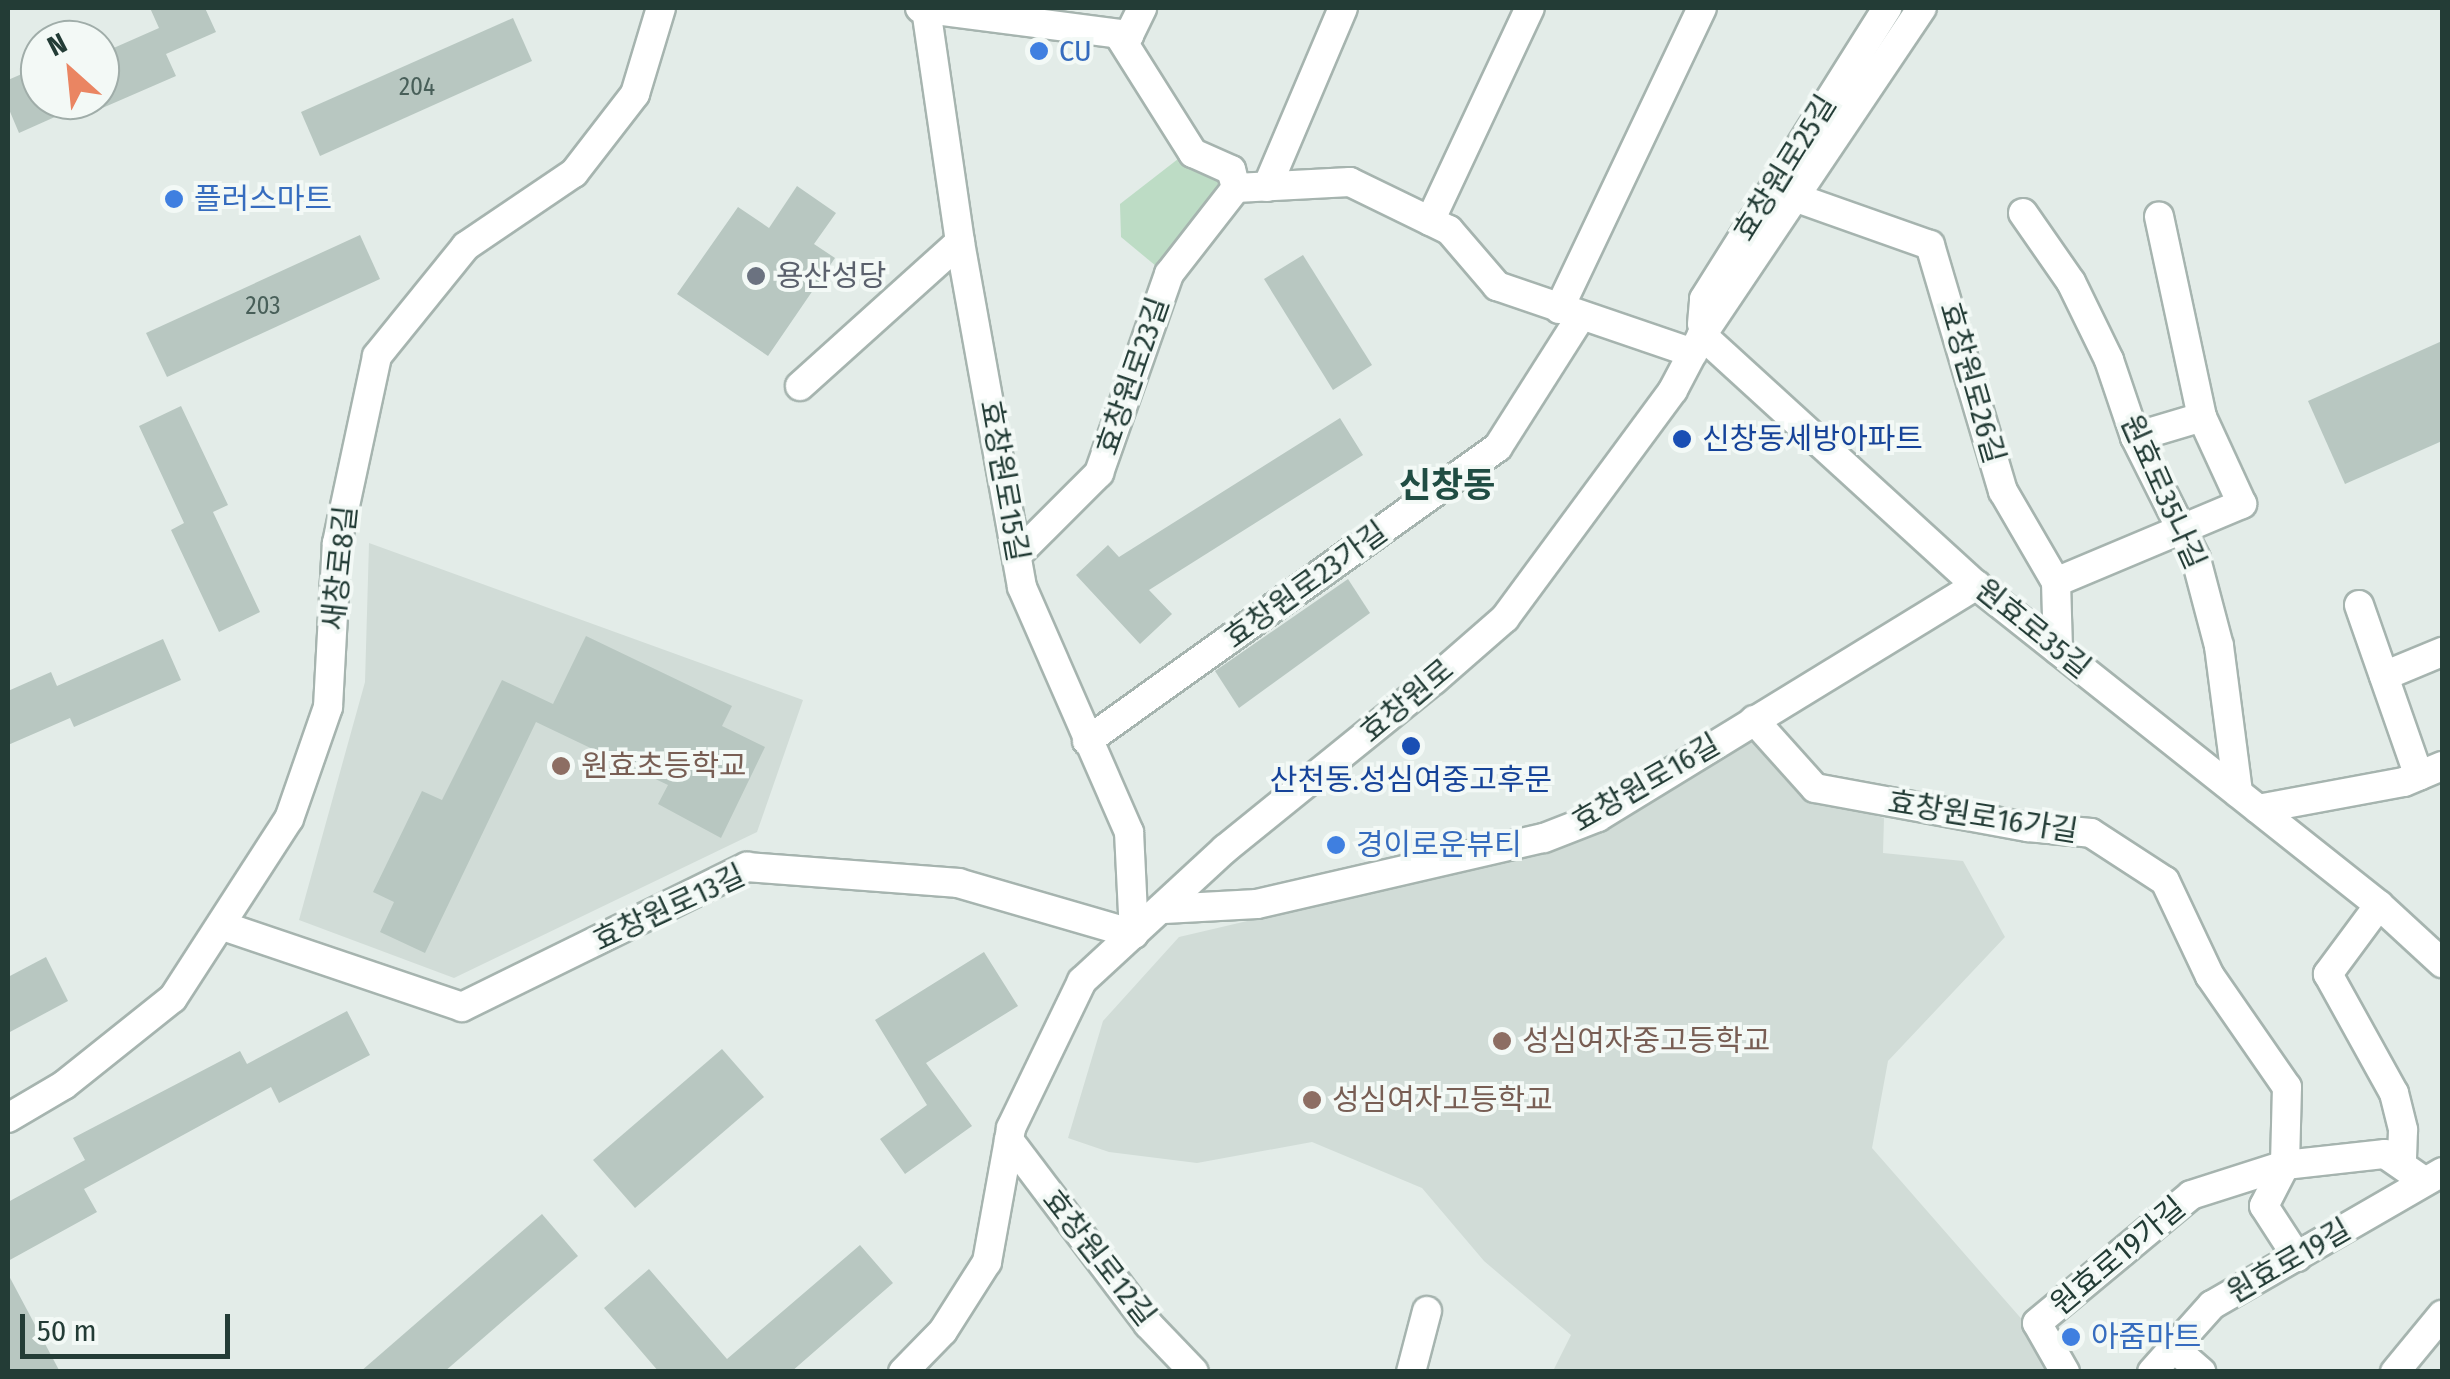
<!DOCTYPE html>
<meta charset="utf-8">
<style>
body{margin:0}
#map{position:relative;width:2450px;height:1379px;overflow:hidden;background:#e3ece8;font-family:"Fira Sans Condensed","Noto Sans KR",sans-serif}
div>[style]{position:absolute}
.built>*{inset:0;background:#d1dcd7}
.green>*{inset:0;background:#bddcc5}
.building>*{inset:0;background:#b8c7c1}
.roads{filter:drop-shadow(2px 0 #a6b4af) drop-shadow(-2px 0 #a6b4af) drop-shadow(0 2px #a6b4af) drop-shadow(0 -2px #a6b4af)}
.minor>*{height:28px;margin:-14px;padding:0 14px;transform-origin:14px;border-radius:14px;background:#fff}
.dots>*{width:28px;height:28px;translate:-50% -50%;box-sizing:border-box;border:5px solid #f3f9f6;border-radius:50%}
span{translate:-50% -50%;white-space:nowrap;text-align:center;line-height:1.15;-webkit-text-stroke:8px #f3f9f6;paint-order:stroke}
.number-label{font-size:25px;color:#485f59}
.number-label span{-webkit-text-stroke-width:0}
.shop-label{font-size:30px;color:#366cbe}
.left{translate:0 -50%;text-align:left}
.street-label{font-size:30px;color:#233c36}
.worship-label{font-size:30px;color:#5b616d}
.transit-label{font-size:30px;color:#164399}
.education-label{font-size:30px;color:#785e54}
.quarter-label{font-size:35px;color:#204d43;font-weight:700}
.frame{position:absolute;inset:0;border:10px solid #233c36;pointer-events:none}
.north{position:absolute;left:20px;top:20px;width:100px;height:100px;box-sizing:border-box;background:#f3f9f6;border:2px solid #a0ada9;border-radius:50%;rotate:333deg;font-size:28px;font-weight:700;line-height:40px;text-align:center;color:#233c36}
.north::after{content:'';display:block;margin:auto;width:35px;height:45px;background:#ea8562;clip-path:polygon(50% 0,100% 100%,50% 72%,0 100%)}
.scale{position:absolute;left:20px;top:1314px;width:210px;height:45px;box-sizing:border-box;border:5px solid #233c36;border-top:0;padding-left:12px;font-size:30px;line-height:35px;white-space:nowrap;color:#233c36;-webkit-text-stroke:8px #f3f9f6;paint-order:stroke}
</style>
<div id="map">
<div class="built">
<i style="clip-path:polygon(369px 543px,803px 700px,757px 832px,454px 978px,299px 920px,365px 682px)"></i>
<i style="clip-path:polygon(1751px 741px,1799px 795px,1884px 818px,1883px 853px,1963px 861px,2005px 937px,1888px 1061px,1872px 1148px,2067px 1371px,1553px 1371px,1571px 1335px,1484px 1261px,1422px 1188px,1312px 1142px,1197px 1163px,1109px 1152px,1068px 1138px,1103px 1021px,1179px 937px,1552px 850px)"></i>
</div>
<div class="green">
<i style="clip-path:polygon(1178px 159px,1220px 180px,1226px 191px,1162px 271px,1121px 237px,1120px 204px)"></i>
</div>
<div class="building">
<i style="clip-path:polygon(150px 8px,205px 8px,216px 32px,166px 54px,176px 76px,100px 109px,100px 54px,159px 28px)"></i>
<i style="clip-path:polygon(513px 18px,532px 61px,320px 156px,301px 112px)"></i>
<i style="clip-path:polygon(40px 66px,40px 100px,93px 100px,19px 133px,8px 107px,8px 80px)"></i>
<i style="clip-path:polygon(797px 186px,836px 213px,814px 244px,835px 258px,768px 356px,677px 294px,738px 207px,769px 228px)"></i>
<i style="clip-path:polygon(360px 235px,380px 279px,167px 377px,146px 333px)"></i>
<i style="clip-path:polygon(1303px 255px,1372px 365px,1333px 390px,1264px 279px)"></i>
<i style="clip-path:polygon(2442px 341px,2442px 441px,2345px 484px,2308px 401px)"></i>
<i style="clip-path:polygon(181px 406px,228px 505px,213px 512px,260px 612px,219px 632px,171px 530px,184px 523px,139px 426px)"></i>
<i style="clip-path:polygon(1340px 418px,1363px 455px,1149px 590px,1172px 614px,1140px 644px,1076px 575px,1108px 545px,1119px 557px)"></i>
<i style="clip-path:polygon(1348px 579px,1370px 613px,1239px 708px,1215px 671px)"></i>
<i style="clip-path:polygon(586px 636px,732px 706px,722px 726px,765px 747px,721px 838px,658px 804px,668px 785px,536px 722px,425px 953px,380px 932px,394px 902px,373px 892px,422px 791px,442px 800px,502px 680px,553px 704px)"></i>
<i style="clip-path:polygon(163px 639px,181px 680px,74px 727px,70px 718px,8px 745px,8px 691px,51px 672px,57px 686px)"></i>
<i style="clip-path:polygon(984px 952px,1018px 1006px,926px 1063px,972px 1126px,905px 1174px,880px 1139px,927px 1105px,875px 1020px)"></i>
<i style="clip-path:polygon(46px 957px,68px 1001px,8px 1033px,8px 977px)"></i>
<i style="clip-path:polygon(347px 1011px,370px 1055px,279px 1103px,271px 1087px,84px 1189px,97px 1212px,8px 1261px,8px 1202px,85px 1160px,73px 1138px,240px 1051px,247px 1064px)"></i>
<i style="clip-path:polygon(722px 1049px,764px 1097px,635px 1208px,593px 1160px)"></i>
<i style="clip-path:polygon(542px 1214px,578px 1256px,444px 1372px,360px 1372px)"></i>
<i style="clip-path:polygon(860px 1245px,893px 1283px,791px 1372px,659px 1372px,604px 1308px,649px 1269px,727px 1359px)"></i>
<i style="clip-path:polygon(8px 1274px,60px 1372px,8px 1372px)"></i>
</div>
<div class="roads">
<div class="minor">
<i style="left:920px;top:8px;width:211px;rotate:7.4deg"></i>
<i style="left:1129px;top:35px;width:30px;rotate:-64deg"></i>
<i style="left:1118px;top:34px;width:141px;rotate:57.8deg"></i>
<i style="left:1193px;top:153px;width:42px;rotate:24.1deg"></i>
<i style="left:1231px;top:170px;width:19px;rotate:74deg"></i>
<i style="left:1267px;top:187px;width:194px;rotate:-67deg"></i>
<i style="left:1797px;top:198px;width:141px;rotate:19.5deg"></i>
<i style="left:1930px;top:245px;width:257px;rotate:73.5deg"></i>
<i style="left:2003px;top:491px;width:105px;rotate:59.8deg"></i>
<i style="left:2056px;top:582px;width:68px;rotate:88.3deg"></i>
<i style="left:2023px;top:213px;width:84px;rotate:55.2deg"></i>
<i style="left:2071px;top:282px;width:87px;rotate:64deg"></i>
<i style="left:2109px;top:360px;width:81px;rotate:71.3deg"></i>
<i style="left:2135px;top:437px;width:136px;rotate:63.4deg"></i>
<i style="left:2196px;top:559px;width:90px;rotate:75.2deg"></i>
<i style="left:2219px;top:646px;width:148px;rotate:82.6deg"></i>
<i style="left:1430px;top:221px;width:235px;rotate:-64.9deg"></i>
<i style="left:1559px;top:309px;width:333px;rotate:-64.6deg"></i>
<i style="left:1702px;top:324px;width:25px;rotate:-85deg"></i>
<i style="left:1704px;top:299px;width:344px;rotate:-57.8deg"></i>
<i style="left:1702px;top:335px;width:371px;rotate:42.4deg"></i>
<i style="left:1976px;top:585px;width:515px;rotate:38.45deg"></i>
<i style="left:2379px;top:905px;width:86px;rotate:42.6deg"></i>
<i style="left:800px;top:386px;width:215px;rotate:-42deg"></i>
<i style="left:2135px;top:437px;width:70px;rotate:-16.6deg"></i>
<i style="left:2202px;top:417px;width:205px;rotate:-102.1deg"></i>
<i style="left:1018px;top:554px;width:115px;rotate:-45deg"></i>
<i style="left:1099px;top:473px;width:211px;rotate:-70.6deg"></i>
<i style="left:1169px;top:274px;width:109px;rotate:-52.1deg"></i>
<i style="left:1236px;top:188px;width:114px;rotate:-3deg"></i>
<i style="left:1350px;top:182px;width:110px;rotate:25.9deg"></i>
<i style="left:1449px;top:230px;width:74px;rotate:49.4deg"></i>
<i style="left:1497px;top:286px;width:207px;rotate:18.9deg"></i>
<i style="left:2056px;top:582px;width:202px;rotate:-22.8deg"></i>
<i style="left:2242px;top:504px;width:96px;rotate:-114.7deg"></i>
<i style="left:2359px;top:605px;width:181px;rotate:70.7deg"></i>
<i style="left:2384px;top:676px;width:63px;rotate:-22.5deg"></i>
<i style="left:1754px;top:720px;width:91px;rotate:48.1deg"></i>
<i style="left:1815px;top:788px;width:217px;rotate:10.4deg"></i>
<i style="left:2028px;top:827px;width:63px;rotate:5.4deg"></i>
<i style="left:2091px;top:833px;width:88px;rotate:33deg"></i>
<i style="left:2165px;top:881px;width:105px;rotate:64.7deg"></i>
<i style="left:2210px;top:976px;width:135px;rotate:55.3deg"></i>
<i style="left:2287px;top:1087px;width:78px;rotate:91.5deg"></i>
<i style="left:2285px;top:1165px;width:46px;rotate:117.1deg"></i>
<i style="left:2264px;top:1206px;width:61px;rotate:57.1deg"></i>
<i style="left:1087px;top:741px;width:505px;rotate:-35.58deg"></i>
<i style="left:1498px;top:447px;width:153px;rotate:-57.6deg"></i>
<i style="left:2258px;top:809px;width:148px;rotate:-10.5deg"></i>
<i style="left:2404px;top:782px;width:41px;rotate:-22.8deg"></i>
<i style="left:2379px;top:905px;width:86px;rotate:126.5deg"></i>
<i style="left:2328px;top:974px;width:136px;rotate:61deg"></i>
<i style="left:2394px;top:1093px;width:38px;rotate:76deg"></i>
<i style="left:2403px;top:1130px;width:32px;rotate:92deg"></i>
<i style="left:1164px;top:909px;width:93px;rotate:-3.1deg"></i>
<i style="left:1257px;top:904px;width:294px;rotate:-13deg"></i>
<i style="left:1544px;top:838px;width:58px;rotate:-21.3deg"></i>
<i style="left:1598px;top:817px;width:444px;rotate:-31.5deg"></i>
<i style="left:223px;top:926px;width:252px;rotate:18.7deg"></i>
<i style="left:462px;top:1007px;width:318px;rotate:-26.2deg"></i>
<i style="left:747px;top:867px;width:212px;rotate:4.3deg"></i>
<i style="left:958px;top:883px;width:183px;rotate:16.2deg"></i>
<i style="left:1134px;top:934px;width:102px;rotate:-92.8deg"></i>
<i style="left:1129px;top:832px;width:267px;rotate:-113.6deg"></i>
<i style="left:1022px;top:587px;width:351px;rotate:-100.2deg"></i>
<i style="left:960px;top:242px;width:234px;rotate:-98.3deg"></i>
<i style="left:8px;top:1118px;width:65px;rotate:-30.5deg"></i>
<i style="left:64px;top:1085px;width:139px;rotate:-38.6deg"></i>
<i style="left:173px;top:998px;width:213px;rotate:-57.1deg"></i>
<i style="left:289px;top:819px;width:119px;rotate:-70.8deg"></i>
<i style="left:328px;top:707px;width:164px;rotate:-86.9deg"></i>
<i style="left:337px;top:543px;width:191px;rotate:-77.9deg"></i>
<i style="left:377px;top:356px;width:141px;rotate:-51deg"></i>
<i style="left:466px;top:246px;width:130px;rotate:-34.1deg"></i>
<i style="left:574px;top:173px;width:100px;rotate:-52.3deg"></i>
<i style="left:635px;top:94px;width:90px;rotate:-73.2deg"></i>
<i style="left:1009px;top:1140px;width:231px;rotate:52.9deg"></i>
<i style="left:1148px;top:1324px;width:66px;rotate:46.2deg"></i>
<i style="left:2175px;top:1349px;width:35px;rotate:41deg"></i>
<i style="left:903px;top:1372px;width:57px;rotate:-45.7deg"></i>
<i style="left:943px;top:1331px;width:82px;rotate:-57.5deg"></i>
<i style="left:987px;top:1262px;width:136px;rotate:-79.8deg"></i>
<i style="left:1011px;top:1128px;width:163px;rotate:-64.2deg"></i>
<i style="left:1082px;top:981px;width:195px;rotate:-42.7deg"></i>
<i style="left:1225px;top:849px;width:269px;rotate:-39deg"></i>
<i style="left:1434px;top:680px;width:94px;rotate:-41.1deg"></i>
<i style="left:1505px;top:618px;width:283px;rotate:-53.6deg"></i>
<i style="left:1673px;top:390px;width:62px;rotate:-62.2deg"></i>
<i style="left:1702px;top:335px;width:394px;rotate:-56.1deg"></i>
<i style="left:1411px;top:1372px;width:63px;rotate:-75.3deg"></i>
<i style="left:2065px;top:1372px;width:56px;rotate:-119.7deg"></i>
<i style="left:2037px;top:1323px;width:200px;rotate:-39.7deg"></i>
<i style="left:2191px;top:1195px;width:99px;rotate:-17.7deg"></i>
<i style="left:2285px;top:1165px;width:101px;rotate:-6.3deg"></i>
<i style="left:2385px;top:1154px;width:47px;rotate:34.7deg"></i>
<i style="left:2152px;top:1372px;width:90px;rotate:-48.2deg"></i>
<i style="left:2212px;top:1305px;width:266px;rotate:-30deg"></i>
<i style="left:2395px;top:1372px;width:74px;rotate:-50.5deg"></i>
</div>
</div>
<div class="dots">
<i style="left:1039px;top:51px;background:#3f7fe0"></i>
<i style="left:174px;top:199px;background:#3f7fe0"></i>
<i style="left:756px;top:276px;background:#6b7280"></i>
<i style="left:1682px;top:439px;background:#1a4fb4"></i>
<i style="left:1411px;top:746px;background:#1a4fb4"></i>
<i style="left:561px;top:766px;background:#8d6e63"></i>
<i style="left:1336px;top:845px;background:#3f7fe0"></i>
<i style="left:1502px;top:1041px;background:#8d6e63"></i>
<i style="left:1312px;top:1100px;background:#8d6e63"></i>
<i style="left:2071px;top:1337px;background:#3f7fe0"></i>
</div>
<div class="number-label">
<span style="left:417px;top:87px">204</span>
<span style="left:263px;top:306px">203</span>
</div>
<div class="shop-label">
<span class="left" style="left:1059px;top:51px">CU</span>
<span class="left" style="left:194px;top:199px">플러스마트</span>
<span class="left" style="left:1356px;top:845px">경이로운뷰티</span>
<span class="left" style="left:2091px;top:1337px">아줌마트</span>
</div>
<div class="street-label">
<span style="left:1785px;top:168px;rotate:-58deg">효창원로25길</span>
<span style="left:1133px;top:376px;rotate:-71deg">효창원로23길</span>
<span style="left:1972px;top:383px;rotate:74deg">효창원로26길</span>
<span style="left:1004px;top:481px;rotate:80deg">효창원로15길</span>
<span style="left:2163px;top:492px;rotate:66deg">원효로35나길</span>
<span style="left:340px;top:568px;rotate:-84deg">새창로8길</span>
<span style="left:1306px;top:585px;rotate:-36deg">효창원로23가길</span>
<span style="left:2033px;top:629px;rotate:39deg">원효로35길</span>
<span style="left:1407px;top:701px;rotate:-40deg">효창원로</span>
<span style="left:1646px;top:783px;rotate:-30deg">효창원로16길</span>
<span style="left:1983px;top:817px;rotate:9deg">효창원로16가길</span>
<span style="left:669px;top:908px;rotate:-25deg">효창원로13길</span>
<span style="left:2118px;top:1256px;rotate:-40deg">원효로19가길</span>
<span style="left:1099px;top:1258px;rotate:52deg">효창원로12길</span>
<span style="left:2289px;top:1261px;rotate:-30deg">원효로19길</span>
</div>
<div class="worship-label">
<span class="left" style="left:776px;top:276px">용산성당</span>
</div>
<div class="transit-label">
<span class="left" style="left:1702px;top:439px">신창동세방아파트</span>
<span style="left:1411px;top:780px">산천동.성심여중고후문</span>
</div>
<div class="education-label">
<span class="left" style="left:581px;top:766px">원효초등학교</span>
<span class="left" style="left:1522px;top:1041px">성심여자중고등학교</span>
<span class="left" style="left:1332px;top:1100px">성심여자고등학교</span>
</div>
<div class="quarter-label">
<span style="left:1447px;top:485px">신창동</span>
</div>
<div class="frame"></div>
<div class="north">N</div>
<div class="scale">50 m</div>
</div>
